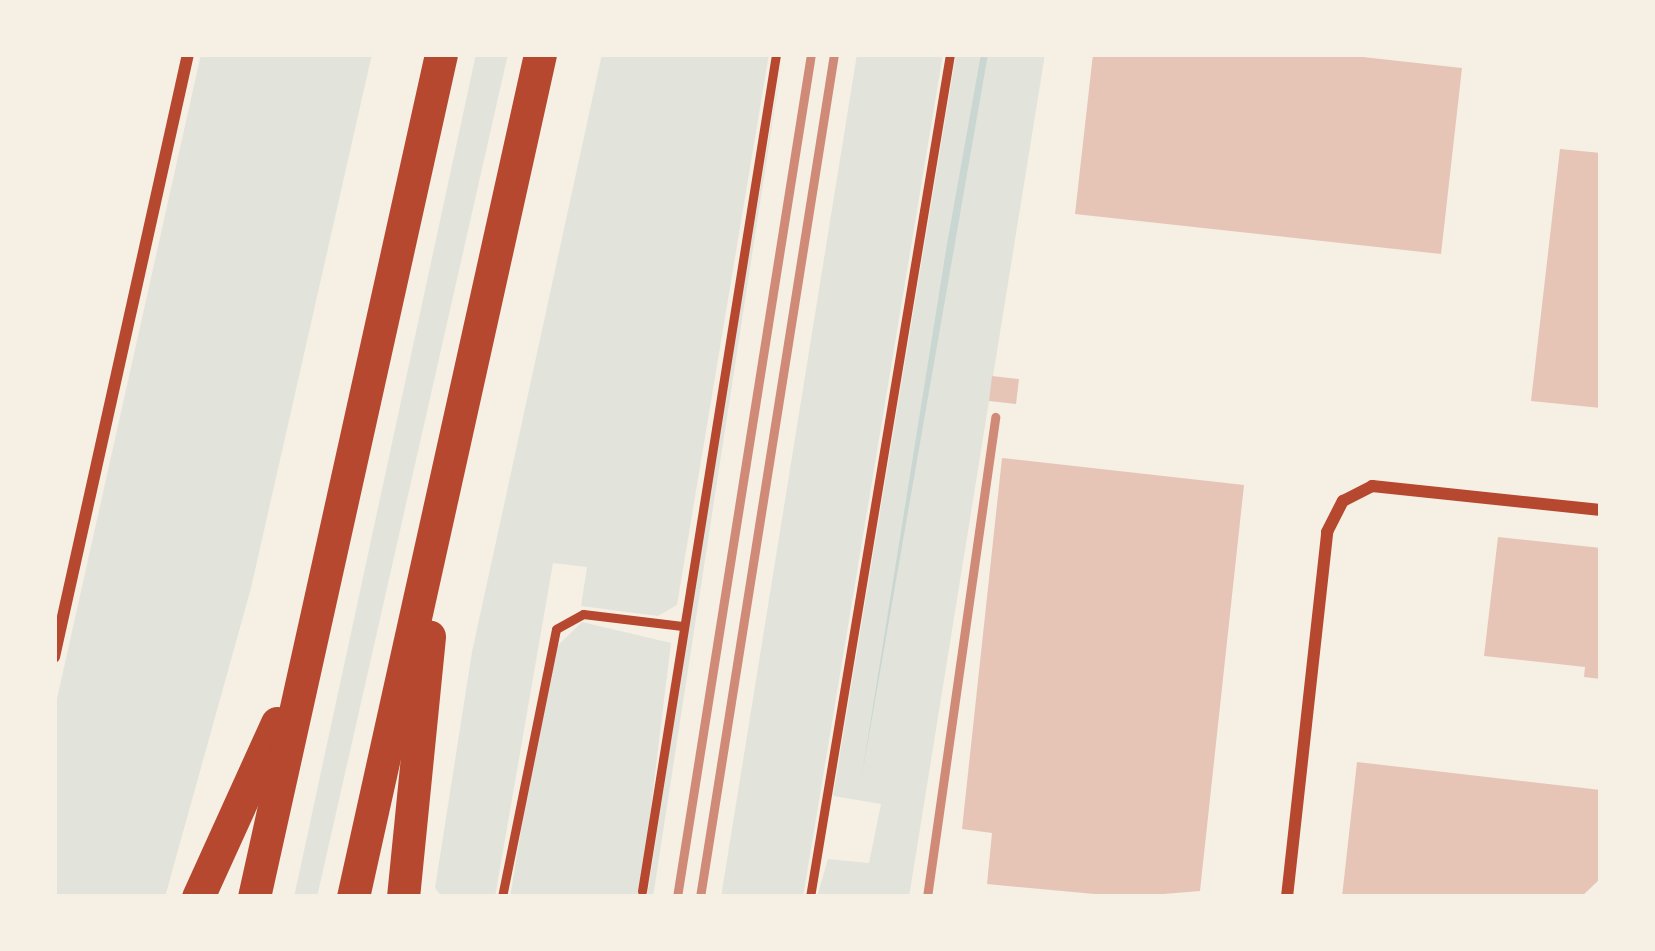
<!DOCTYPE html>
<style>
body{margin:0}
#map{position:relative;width:1655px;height:951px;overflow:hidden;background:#f6efe4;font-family:"Work Sans",sans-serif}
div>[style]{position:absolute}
.green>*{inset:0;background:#e2e4dc}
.water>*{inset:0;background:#c9d6d2}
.building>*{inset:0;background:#e6c5b7}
.service>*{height:9px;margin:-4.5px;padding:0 4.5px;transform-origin:4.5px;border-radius:4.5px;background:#b5482f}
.minor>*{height:12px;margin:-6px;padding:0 6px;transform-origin:6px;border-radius:6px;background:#b5482f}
.motorway>*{height:33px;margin:-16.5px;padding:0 16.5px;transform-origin:16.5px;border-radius:16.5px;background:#b5482f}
.rail>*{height:9px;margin:-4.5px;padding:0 4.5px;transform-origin:4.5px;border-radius:4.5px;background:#cf8b77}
span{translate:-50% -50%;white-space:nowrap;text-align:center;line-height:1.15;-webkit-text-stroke:9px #f6efe4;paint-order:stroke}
.frame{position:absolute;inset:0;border:57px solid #f6efe4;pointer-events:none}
</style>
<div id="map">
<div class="green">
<i style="clip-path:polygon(201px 54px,372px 54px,251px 588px,165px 897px,54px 897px,54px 712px)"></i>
<i style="clip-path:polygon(476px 54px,508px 54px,317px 897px,294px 897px)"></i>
<i style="clip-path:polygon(602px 54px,769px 54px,677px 605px,658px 616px,581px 606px,587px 567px,553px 563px,495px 897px,442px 897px,435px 888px,472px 652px)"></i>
<i style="clip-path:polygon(783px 54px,653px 897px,647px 897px,712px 472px)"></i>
<i style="clip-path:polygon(857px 54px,943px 54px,803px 897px,721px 897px)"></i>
<i style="clip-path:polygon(956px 54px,1045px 54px,909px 897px,817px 897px,828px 859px,869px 863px,881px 804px,833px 796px)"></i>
<i style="clip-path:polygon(582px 622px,671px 643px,640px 897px,510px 897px,550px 653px)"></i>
</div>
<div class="water">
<i style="clip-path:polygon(981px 54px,988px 54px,861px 781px,947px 244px)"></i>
</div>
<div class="building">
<i style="clip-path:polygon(1093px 54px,1336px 54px,1462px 68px,1441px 254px,1075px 214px)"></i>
<i style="clip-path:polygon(1560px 149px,1601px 153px,1601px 408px,1531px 401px)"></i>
<i style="clip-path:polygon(992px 376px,1019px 379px,1016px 404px,989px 401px)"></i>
<i style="clip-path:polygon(1002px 458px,1244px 485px,1200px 891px,1127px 897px,987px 884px,992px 833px,962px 829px)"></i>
<i style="clip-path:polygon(1498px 537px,1601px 548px,1601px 679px,1584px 677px,1585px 667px,1484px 656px)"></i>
<i style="clip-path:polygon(1357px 762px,1601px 790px,1601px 878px,1581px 897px,1342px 897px)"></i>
</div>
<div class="service">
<i style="left:642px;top:891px;width:848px;rotate:-80.9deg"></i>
<i style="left:502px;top:897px;width:273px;rotate:-78.6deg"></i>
<i style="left:556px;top:629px;width:31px;rotate:-29deg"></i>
<i style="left:583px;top:614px;width:100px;rotate:6.9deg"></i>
<i style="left:810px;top:897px;width:855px;rotate:-80.57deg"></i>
</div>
<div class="minor">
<i style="left:54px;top:657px;width:618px;rotate:-77.47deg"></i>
<i style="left:1287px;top:897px;width:367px;rotate:-83.7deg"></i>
<i style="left:1327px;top:532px;width:35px;rotate:-63deg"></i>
<i style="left:1343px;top:501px;width:33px;rotate:-27deg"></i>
<i style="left:1372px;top:486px;width:230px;rotate:6deg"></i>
</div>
<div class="motorway">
<i style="left:198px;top:897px;width:191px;rotate:-65.6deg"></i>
<i style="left:254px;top:897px;width:863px;rotate:-77.49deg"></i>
<i style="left:353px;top:897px;width:863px;rotate:-77.49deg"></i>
<i style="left:403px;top:897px;width:262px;rotate:-84.3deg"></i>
</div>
<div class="rail">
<i style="left:677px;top:897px;width:854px;rotate:-80.97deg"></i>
<i style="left:700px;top:897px;width:854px;rotate:-80.97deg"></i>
<i style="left:927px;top:897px;width:485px;rotate:-81.9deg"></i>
</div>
<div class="frame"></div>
</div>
